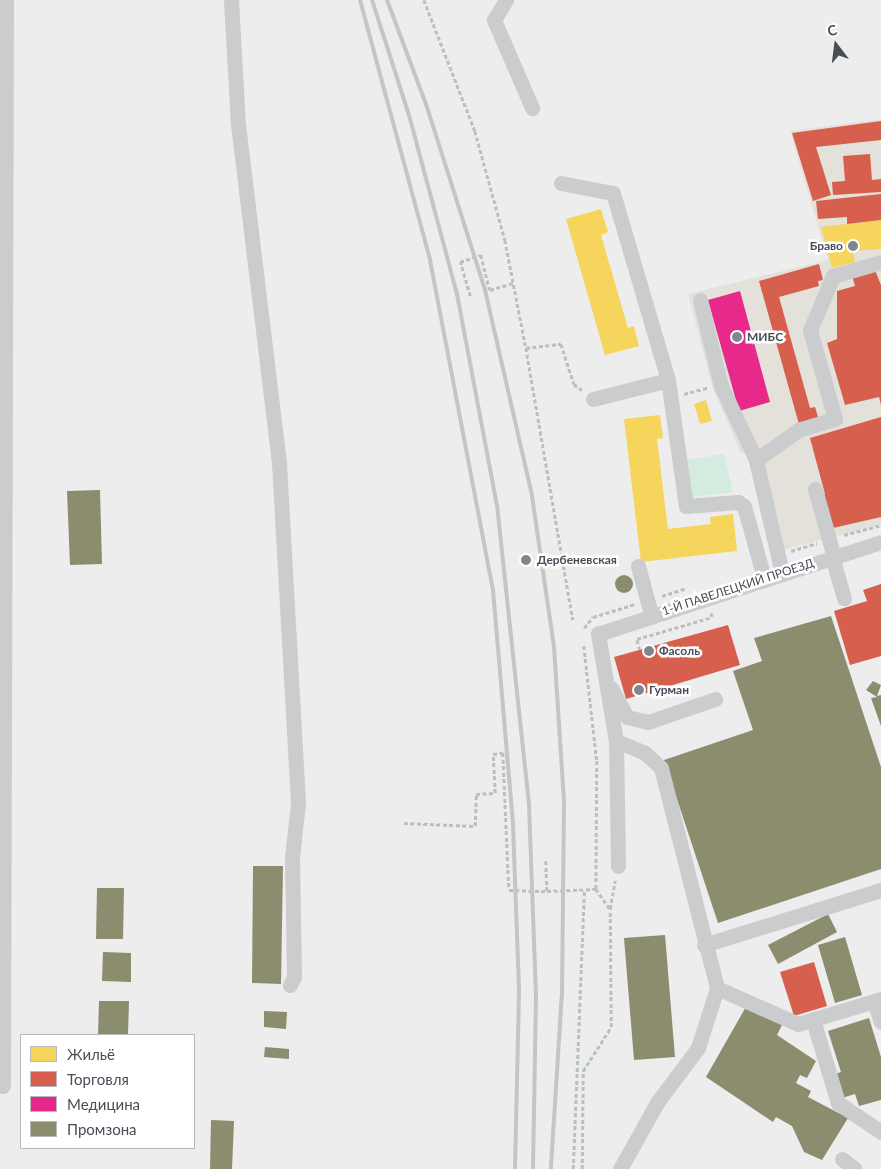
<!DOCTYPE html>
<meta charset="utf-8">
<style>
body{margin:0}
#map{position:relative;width:881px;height:1169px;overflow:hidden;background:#eeeded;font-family:Lato,sans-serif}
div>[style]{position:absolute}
.commercial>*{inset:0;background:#e3e1da}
.green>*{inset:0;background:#d4ebdf}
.homes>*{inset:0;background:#f6d55c}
.shops>*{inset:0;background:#d6604d}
.health>*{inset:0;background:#e7298a}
.industry>*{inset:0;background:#8c8c6e}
.round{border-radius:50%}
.path>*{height:2.5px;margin-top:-1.25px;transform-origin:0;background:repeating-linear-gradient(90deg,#b8c1bf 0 4px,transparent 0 6.5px)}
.minor>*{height:15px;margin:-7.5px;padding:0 7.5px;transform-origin:7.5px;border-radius:7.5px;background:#caccce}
.rail>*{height:4px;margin:-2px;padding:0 2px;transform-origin:2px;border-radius:2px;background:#c4c5c7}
.dots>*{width:14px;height:14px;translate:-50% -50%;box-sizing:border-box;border:2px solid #fff;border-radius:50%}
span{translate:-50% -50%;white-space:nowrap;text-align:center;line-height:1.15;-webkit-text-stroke:5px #fff;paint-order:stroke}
.poi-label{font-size:12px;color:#474e57;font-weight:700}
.right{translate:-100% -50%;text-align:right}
.left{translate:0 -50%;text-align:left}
.street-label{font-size:12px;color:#474e57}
.legend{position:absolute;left:20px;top:1034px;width:175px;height:115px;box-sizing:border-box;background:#fff;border:1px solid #b5b8bc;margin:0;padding:6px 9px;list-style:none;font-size:15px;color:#474e57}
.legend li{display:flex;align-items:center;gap:10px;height:25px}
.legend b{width:25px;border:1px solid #b5b8bc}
.north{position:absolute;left:811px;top:20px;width:50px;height:50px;-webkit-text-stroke:4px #fff;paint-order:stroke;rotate:345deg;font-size:14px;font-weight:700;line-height:20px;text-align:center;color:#474e57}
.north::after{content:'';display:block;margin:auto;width:18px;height:22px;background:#474e57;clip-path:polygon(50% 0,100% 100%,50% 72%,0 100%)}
</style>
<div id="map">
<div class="commercial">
<i style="clip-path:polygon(881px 119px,881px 525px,783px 550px,757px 444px,741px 454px,712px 386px,688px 294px,828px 260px,790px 131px)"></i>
</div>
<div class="green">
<i style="clip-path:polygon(724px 454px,733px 492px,692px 497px,687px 460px)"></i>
</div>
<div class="homes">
<i style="clip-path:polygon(601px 209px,608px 232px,601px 235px,628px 328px,634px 326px,639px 346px,605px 355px,566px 219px)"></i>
<i style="clip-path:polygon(881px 220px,881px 249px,853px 251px,855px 262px,832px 268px,821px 227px)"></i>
<i style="clip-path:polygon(706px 400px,712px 421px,700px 424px,694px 404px)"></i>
<i style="clip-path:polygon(660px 415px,663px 438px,657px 439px,668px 529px,711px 524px,710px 517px,733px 514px,737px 551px,641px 562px,624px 419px)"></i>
</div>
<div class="shops">
<i style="clip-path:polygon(881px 121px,881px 140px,816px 147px,831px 195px,813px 201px,792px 133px)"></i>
<i style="clip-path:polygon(870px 154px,872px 180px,881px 179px,881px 192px,833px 195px,832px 182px,845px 181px,843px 156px)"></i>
<i style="clip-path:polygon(881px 194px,881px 220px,847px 224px,847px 217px,818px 219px,816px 201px)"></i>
<i style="clip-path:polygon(819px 264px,823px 280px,818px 281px,819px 286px,779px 297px,810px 408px,815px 407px,818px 417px,800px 428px,759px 281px)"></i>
<i style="clip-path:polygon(875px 270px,881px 285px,881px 405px,879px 397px,845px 405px,827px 343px,837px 339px,837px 291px,855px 286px,852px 276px)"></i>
<i style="clip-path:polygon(881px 417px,881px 517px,833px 528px,828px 507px,821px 508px,818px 496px,825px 494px,810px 438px)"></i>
<i style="clip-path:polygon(881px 584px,881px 656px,850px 665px,834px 611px,867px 601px,863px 590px)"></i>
<i style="clip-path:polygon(728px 625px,740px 665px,626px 699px,614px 657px)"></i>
<i style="clip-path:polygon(814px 962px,827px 1006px,794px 1016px,780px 972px)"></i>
</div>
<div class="health">
<i style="clip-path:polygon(740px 291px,770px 402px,739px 411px,708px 300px)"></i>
</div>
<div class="industry">
<i style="clip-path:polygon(100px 490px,102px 564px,70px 565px,67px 491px)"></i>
<i class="round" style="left:615px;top:575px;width:18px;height:18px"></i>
<i style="clip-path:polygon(831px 616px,881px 767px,881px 869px,718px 923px,664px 760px,753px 730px,733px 671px,762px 661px,754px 638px)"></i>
<i style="clip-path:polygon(873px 681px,881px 685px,877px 696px,881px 695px,881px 726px,871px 698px,877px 697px,866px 690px)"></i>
<i style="clip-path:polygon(253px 866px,283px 866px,281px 984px,252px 983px)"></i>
<i style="clip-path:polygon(97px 888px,124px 888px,123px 939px,96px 939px)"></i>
<i style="clip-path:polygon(828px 914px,837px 932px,778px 964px,768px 945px)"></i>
<i style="clip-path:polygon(665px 935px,675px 1057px,634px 1060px,624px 938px)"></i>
<i style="clip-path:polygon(845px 937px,862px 995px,835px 1003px,818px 945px)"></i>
<i style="clip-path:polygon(103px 952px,131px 953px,131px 982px,102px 981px)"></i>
<i style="clip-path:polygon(99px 1001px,129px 1001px,128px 1035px,98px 1035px)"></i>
<i style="clip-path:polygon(747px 1005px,782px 1025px,777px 1035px,816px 1061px,807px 1078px,800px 1075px,796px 1083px,811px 1091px,808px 1097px,848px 1118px,822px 1160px,804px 1152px,792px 1126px,776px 1117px,773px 1122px,706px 1077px)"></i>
<i style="clip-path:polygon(264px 1011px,287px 1012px,286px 1029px,264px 1027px)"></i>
<i style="clip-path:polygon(869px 1018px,881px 1057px,881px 1100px,859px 1106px,855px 1094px,842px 1098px,835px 1074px,841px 1072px,828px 1031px)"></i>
<i style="clip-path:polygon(265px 1047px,289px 1049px,289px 1059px,264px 1057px)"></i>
<i style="clip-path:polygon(211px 1120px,234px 1121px,232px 1169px,210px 1169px)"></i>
</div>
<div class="path">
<i style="left:424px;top:0;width:141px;rotate:68.7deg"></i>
<i style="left:475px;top:131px;width:113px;rotate:74.6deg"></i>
<i style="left:505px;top:240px;width:110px;rotate:79deg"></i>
<i style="left:526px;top:348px;width:35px;rotate:-7deg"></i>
<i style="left:561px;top:344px;width:42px;rotate:72deg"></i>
<i style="left:574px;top:384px;width:10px;rotate:37deg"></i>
<i style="left:470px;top:296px;width:35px;rotate:-106deg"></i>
<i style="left:460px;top:262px;width:22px;rotate:-18deg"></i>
<i style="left:481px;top:255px;width:36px;rotate:76deg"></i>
<i style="left:490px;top:290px;width:24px;rotate:-17deg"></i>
<i style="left:526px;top:348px;width:276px;rotate:80.2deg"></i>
<i style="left:684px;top:394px;width:24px;rotate:-15deg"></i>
<i style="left:844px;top:535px;width:38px;rotate:-15deg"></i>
<i style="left:791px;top:551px;width:27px;rotate:-17deg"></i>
<i style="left:662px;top:596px;width:26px;rotate:-18deg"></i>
<i style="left:584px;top:628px;width:14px;rotate:-51deg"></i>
<i style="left:593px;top:617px;width:44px;rotate:-17.2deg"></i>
<i style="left:637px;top:639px;width:78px;rotate:-16.3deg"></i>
<i style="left:712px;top:617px;width:5px;rotate:-112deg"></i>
<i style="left:637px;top:640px;width:10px;rotate:73deg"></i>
<i style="left:584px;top:646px;width:116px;rotate:83.6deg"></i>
<i style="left:597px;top:761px;width:128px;rotate:90.4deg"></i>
<i style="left:596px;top:889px;width:24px;rotate:55deg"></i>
<i style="left:404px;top:823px;width:71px;rotate:2.4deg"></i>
<i style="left:475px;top:826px;width:32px;rotate:-88deg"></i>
<i style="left:476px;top:794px;width:19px;rotate:-3deg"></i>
<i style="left:495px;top:793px;width:39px;rotate:-93deg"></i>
<i style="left:493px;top:754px;width:10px;rotate:-6deg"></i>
<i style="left:503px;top:753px;width:137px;rotate:87.5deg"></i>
<i style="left:509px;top:890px;width:38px;rotate:2deg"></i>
<i style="left:546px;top:861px;width:30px;rotate:88deg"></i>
<i style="left:547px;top:891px;width:49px;rotate:-2.3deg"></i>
<i style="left:573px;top:1169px;width:279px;rotate:-87.7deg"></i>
<i style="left:582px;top:1169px;width:98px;rotate:-89.4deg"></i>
<i style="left:583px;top:1071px;width:52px;rotate:-57.5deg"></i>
<i style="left:611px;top:1027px;width:118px;rotate:-90.5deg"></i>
<i style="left:610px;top:909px;width:29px;rotate:-80deg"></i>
</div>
<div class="minor">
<i style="left:231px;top:0;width:124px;rotate:86.8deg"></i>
<i style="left:238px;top:124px;width:341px;rotate:83.1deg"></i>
<i style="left:279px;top:463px;width:341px;rotate:86.8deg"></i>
<i style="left:298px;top:803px;width:54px;rotate:96.3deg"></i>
<i style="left:292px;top:857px;width:120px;rotate:89deg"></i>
<i style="left:294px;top:977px;width:9px;rotate:117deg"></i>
<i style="left:506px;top:0;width:23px;rotate:121deg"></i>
<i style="left:494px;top:20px;width:96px;rotate:66.6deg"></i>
<i style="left:561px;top:183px;width:53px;rotate:10.9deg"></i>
<i style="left:613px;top:193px;width:195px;rotate:73.6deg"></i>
<i style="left:700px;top:300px;width:89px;rotate:76.3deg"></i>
<i style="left:721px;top:386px;width:82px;rotate:64.7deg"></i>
<i style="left:593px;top:399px;width:77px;rotate:-14.2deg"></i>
<i style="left:668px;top:380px;width:127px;rotate:81.9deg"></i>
<i style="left:686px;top:506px;width:52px;rotate:-4.4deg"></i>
<i style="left:738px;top:502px;width:7px;rotate:34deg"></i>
<i style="left:744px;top:506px;width:75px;rotate:74.5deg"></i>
<i style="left:815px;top:489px;width:71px;rotate:74.4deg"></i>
<i style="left:832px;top:557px;width:43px;rotate:73.7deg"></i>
<i style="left:638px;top:566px;width:50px;rotate:74.8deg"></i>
<i style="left:782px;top:573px;width:116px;rotate:-103deg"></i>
<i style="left:756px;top:460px;width:52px;rotate:-35.5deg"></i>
<i style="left:798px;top:430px;width:39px;rotate:-17deg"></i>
<i style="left:835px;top:419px;width:92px;rotate:-105.7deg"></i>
<i style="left:810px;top:330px;width:59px;rotate:-66.9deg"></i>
<i style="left:833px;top:276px;width:50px;rotate:-16.3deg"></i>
<i style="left:611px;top:688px;width:33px;rotate:61deg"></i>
<i style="left:627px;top:717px;width:22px;rotate:13deg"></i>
<i style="left:648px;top:722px;width:71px;rotate:-18.9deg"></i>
<i style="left:616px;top:741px;width:31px;rotate:22deg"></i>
<i style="left:645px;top:753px;width:22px;rotate:43deg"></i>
<i style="left:661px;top:768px;width:227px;rotate:75.7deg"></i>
<i style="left:717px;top:988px;width:63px;rotate:107.6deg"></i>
<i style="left:698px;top:1048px;width:66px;rotate:127deg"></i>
<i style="left:658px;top:1101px;width:78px;rotate:119.2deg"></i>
<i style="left:618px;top:866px;width:125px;rotate:-90.9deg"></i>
<i style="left:616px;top:741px;width:109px;rotate:-99.5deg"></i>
<i style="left:598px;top:634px;width:298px;rotate:-18deg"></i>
<i style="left:704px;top:945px;width:185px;rotate:-17.3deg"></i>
<i style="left:717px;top:988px;width:89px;rotate:24deg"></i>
<i style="left:798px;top:1024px;width:87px;rotate:-16.8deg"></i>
<i style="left:874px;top:1001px;width:22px;rotate:72deg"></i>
<i style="left:813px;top:1020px;width:87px;rotate:73.2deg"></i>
<i style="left:838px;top:1103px;width:52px;rotate:34deg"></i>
<i style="left:3px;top:1086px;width:1086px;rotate:-89.84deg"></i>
<i style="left:842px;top:1159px;width:16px;rotate:38deg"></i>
</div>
<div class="rail">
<i style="left:360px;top:0;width:269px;rotate:74.9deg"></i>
<i style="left:430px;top:260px;width:336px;rotate:79.2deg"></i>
<i style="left:493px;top:590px;width:236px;rotate:85.1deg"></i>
<i style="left:513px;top:825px;width:167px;rotate:87.9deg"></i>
<i style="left:519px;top:992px;width:177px;rotate:91.3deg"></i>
<i style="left:372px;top:0;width:121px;rotate:72.2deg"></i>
<i style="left:409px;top:115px;width:185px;rotate:75deg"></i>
<i style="left:457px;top:294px;width:215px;rotate:79.3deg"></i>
<i style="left:497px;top:505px;width:302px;rotate:83.9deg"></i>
<i style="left:529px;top:805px;width:191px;rotate:87.9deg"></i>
<i style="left:536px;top:996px;width:173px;rotate:91deg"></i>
<i style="left:387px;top:0;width:114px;rotate:69.5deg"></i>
<i style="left:427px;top:107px;width:192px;rotate:72.4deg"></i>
<i style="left:485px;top:290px;width:211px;rotate:77.1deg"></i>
<i style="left:532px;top:496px;width:153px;rotate:81.7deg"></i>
<i style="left:554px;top:647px;width:156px;rotate:86.3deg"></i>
<i style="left:564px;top:803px;width:189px;rotate:90.6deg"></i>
<i style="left:562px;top:992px;width:177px;rotate:93.6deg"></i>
</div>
<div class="dots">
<i style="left:853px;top:246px;background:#81868c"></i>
<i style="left:737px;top:337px;background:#81868c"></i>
<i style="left:526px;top:560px;background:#81868c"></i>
<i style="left:649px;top:651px;background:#81868c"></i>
<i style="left:639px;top:690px;background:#81868c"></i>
</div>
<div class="poi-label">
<span class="right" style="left:843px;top:246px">Браво</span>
<span class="left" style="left:747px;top:337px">МИБС</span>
<span class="left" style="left:537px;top:560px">Дербеневская</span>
<span class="left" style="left:659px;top:651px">Фасоль</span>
<span class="left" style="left:649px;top:690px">Гурман</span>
</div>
<div class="street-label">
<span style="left:738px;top:587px;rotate:-18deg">1-Й ПАВЕЛЕЦКИЙ ПРОЕЗД</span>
</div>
<ul class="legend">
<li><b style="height:14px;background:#f6d55c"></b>Жильё</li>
<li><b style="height:14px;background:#d6604d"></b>Торговля</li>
<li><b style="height:14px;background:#e7298a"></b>Медицина</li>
<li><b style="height:14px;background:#8c8c6e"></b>Промзона</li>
</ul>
<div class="north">С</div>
</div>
